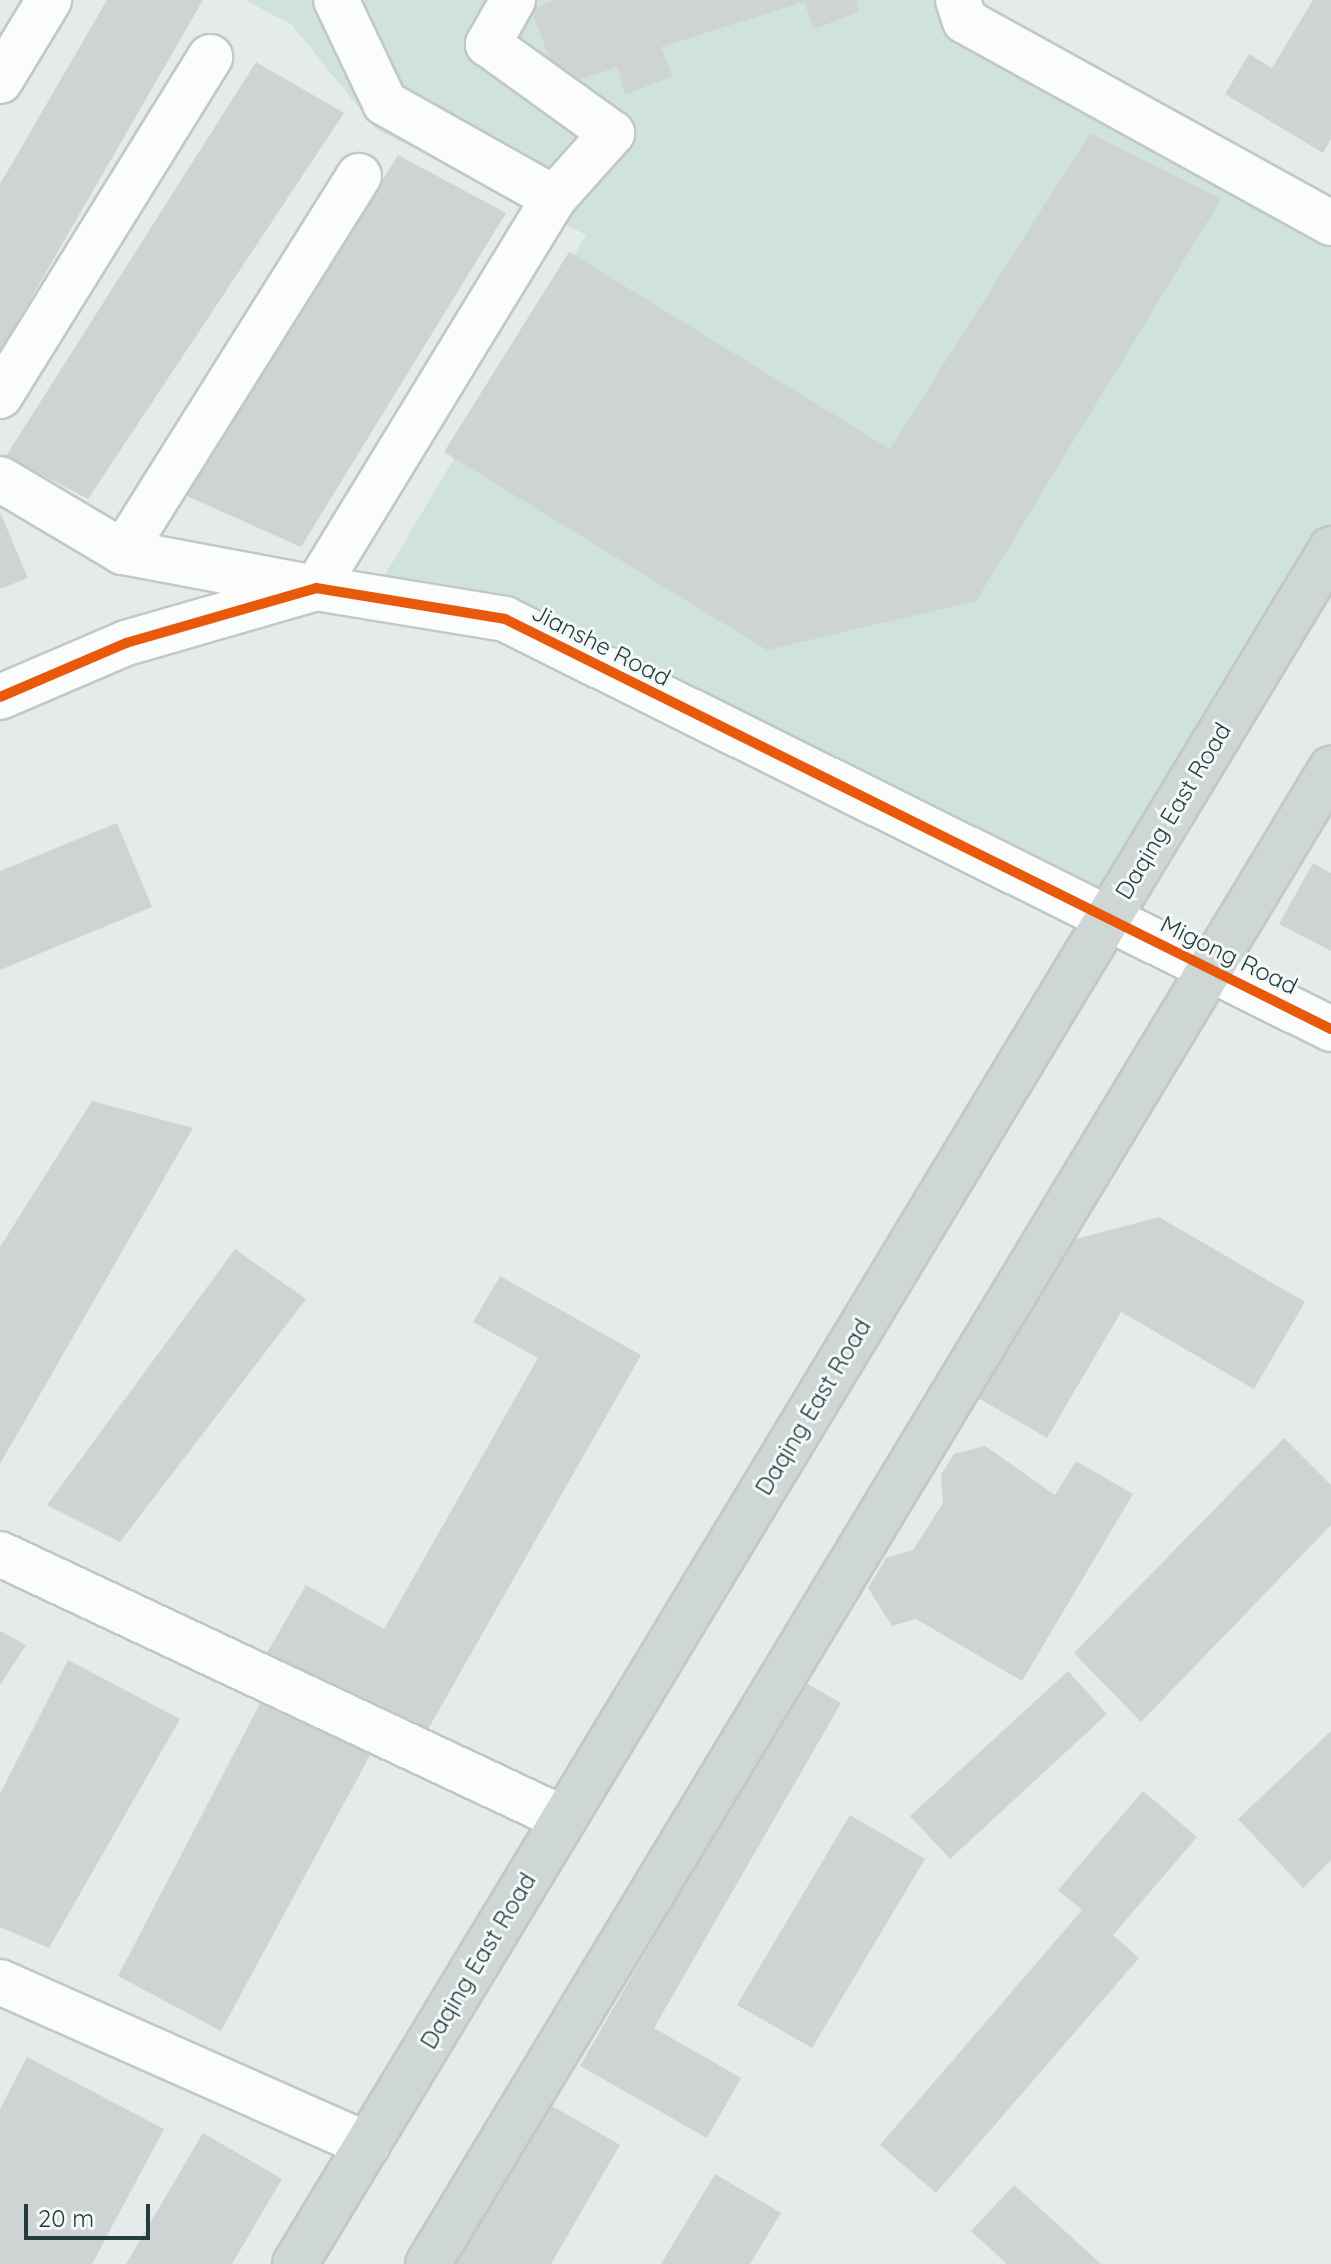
<!DOCTYPE html>
<style>
body{margin:0}
#map{position:relative;width:1331px;height:2264px;overflow:hidden;background:#e5ebea;font-family:Quicksand,sans-serif}
div>[style]{position:absolute}
.green>*{inset:0;background:#cfe3dc}
.building>*{inset:0;background:#ced3d3}
.roads{filter:drop-shadow(2px 0 #c2c7c7) drop-shadow(-2px 0 #c2c7c7) drop-shadow(0 2px #c2c7c7) drop-shadow(0 -2px #c2c7c7)}
.minor>*{height:44px;margin:-22px;padding:0 22px;transform-origin:22px;border-radius:22px;background:#fbfcfc}
.major>*{height:44px;margin:-22px;padding:0 22px;transform-origin:22px;border-radius:22px;background:#ced6d6}
.cycleway>*{height:10px;margin:-5px;padding:0 5px;transform-origin:5px;border-radius:5px;background:#e8590c}
span{translate:-50% -50%;white-space:nowrap;text-align:center;line-height:1.15;-webkit-text-stroke:6px #f4f9f8;paint-order:stroke}
.street-label{font-size:24px;color:#233c3e}
.scale{position:absolute;left:24px;top:2204px;width:126px;height:36px;box-sizing:border-box;border:4px solid #233c3e;border-top:0;padding-left:10px;font-size:24px;line-height:28px;white-space:nowrap;color:#233c3e;-webkit-text-stroke:6px #f4f9f8;paint-order:stroke}
</style>
<div id="map">
<div class="green">
<i style="clip-path:polygon(245px 0,958px 0,1331px 223px,1331px 549px,1108px 921px,505px 619px,372px 597px,586px 235px,376px 129px,292px 25px)"></i>
</div>
<div class="building">
<i style="clip-path:polygon(107px 0,203px 0,0 352px,0 184px)"></i>
<i style="clip-path:polygon(556px 0,856px 0,859px 12px,814px 29px,804px 2px,661px 47px,672px 76px,625px 95px,617px 67px,560px 86px,531px 9px)"></i>
<i style="clip-path:polygon(1313px 0,1331px 0,1331px 139px,1323px 153px,1225px 94px,1249px 54px,1272px 68px)"></i>
<i style="clip-path:polygon(256px 62px,344px 113px,88px 499px,6px 456px)"></i>
<i style="clip-path:polygon(1090px 133px,1221px 199px,976px 601px,767px 650px,444px 452px,569px 252px,890px 449px)"></i>
<i style="clip-path:polygon(398px 155px,506px 213px,301px 547px,187px 496px)"></i>
<i style="clip-path:polygon(0 512px,28px 578px,0 589px)"></i>
<i style="clip-path:polygon(117px 823px,152px 907px,0 970px,0 871px)"></i>
<i style="clip-path:polygon(1313px 863px,1331px 873px,1331px 951px,1279px 924px)"></i>
<i style="clip-path:polygon(92px 1101px,193px 1128px,0 1464px,0 1247px)"></i>
<i style="clip-path:polygon(1159px 1217px,1305px 1302px,1254px 1389px,1121px 1312px,1047px 1438px,975px 1396px,1065px 1242px)"></i>
<i style="clip-path:polygon(235px 1249px,306px 1299px,120px 1542px,47px 1505px)"></i>
<i style="clip-path:polygon(500px 1276px,641px 1355px,419px 1745px,264px 1658px,306px 1585px,384px 1629px,538px 1358px,473px 1322px)"></i>
<i style="clip-path:polygon(1284px 1438px,1331px 1485px,1331px 1525px,1141px 1722px,1074px 1653px)"></i>
<i style="clip-path:polygon(985px 1446px,1055px 1495px,1076px 1461px,1133px 1494px,1022px 1681px,916px 1619px,892px 1626px,868px 1588px,886px 1558px,913px 1550px,943px 1503px,941px 1475px,954px 1454px)"></i>
<i style="clip-path:polygon(0 1631px,26px 1645px,0 1685px)"></i>
<i style="clip-path:polygon(68px 1660px,180px 1719px,49px 1948px,0 1927px,0 1794px)"></i>
<i style="clip-path:polygon(1068px 1671px,1107px 1714px,950px 1859px,910px 1816px)"></i>
<i style="clip-path:polygon(802px 1681px,841px 1703px,654px 2028px,741px 2078px,707px 2138px,580px 2066px)"></i>
<i style="clip-path:polygon(265px 1694px,375px 1746px,221px 2031px,118px 1976px)"></i>
<i style="clip-path:polygon(1331px 1731px,1331px 1860px,1303px 1888px,1238px 1819px)"></i>
<i style="clip-path:polygon(1143px 1791px,1197px 1837px,1113px 1935px,1139px 1958px,936px 2193px,880px 2145px,1082px 1910px,1058px 1890px)"></i>
<i style="clip-path:polygon(850px 1815px,925px 1859px,812px 2048px,737px 2005px)"></i>
<i style="clip-path:polygon(27px 2057px,164px 2129px,92px 2264px,0 2264px,0 2109px)"></i>
<i style="clip-path:polygon(540px 2099px,620px 2145px,551px 2264px,444px 2264px)"></i>
<i style="clip-path:polygon(203px 2133px,282px 2179px,232px 2264px,126px 2264px)"></i>
<i style="clip-path:polygon(715px 2174px,781px 2213px,750px 2264px,661px 2264px)"></i>
<i style="clip-path:polygon(1014px 2185px,1101px 2264px,1007px 2264px,971px 2231px)"></i>
</div>
<div class="roads">
<div class="minor">
<i style="left:513px;top:0;width:51px;rotate:119.6deg"></i>
<i style="left:488px;top:44px;width:153px;rotate:35.7deg"></i>
<i style="left:612px;top:133px;width:87px;rotate:131.7deg"></i>
<i style="left:958px;top:0;width:22px;rotate:72deg"></i>
<i style="left:965px;top:21px;width:418px;rotate:28.9deg"></i>
<i style="left:0;top:81px;width:95px;rotate:-58.8deg"></i>
<i style="left:0;top:396px;width:399px;rotate:-58.2deg"></i>
<i style="left:0;top:479px;width:143px;rotate:30.7deg"></i>
<i style="left:123px;top:552px;width:196px;rotate:10.6deg"></i>
<i style="left:316px;top:588px;width:457px;rotate:-58.6deg"></i>
<i style="left:554px;top:198px;width:194px;rotate:-150.7deg"></i>
<i style="left:385px;top:103px;width:114px;rotate:-115.4deg"></i>
<i style="left:123px;top:552px;width:444px;rotate:-57.9deg"></i>
<i style="left:0;top:697px;width:137px;rotate:-23.2deg"></i>
<i style="left:126px;top:643px;width:198px;rotate:-16.1deg"></i>
<i style="left:316px;top:588px;width:192px;rotate:9.3deg"></i>
<i style="left:505px;top:619px;width:922px;rotate:26.4deg"></i>
<i style="left:0;top:1554px;width:623px;rotate:25.17deg"></i>
<i style="left:0;top:1982px;width:402px;rotate:23.9deg"></i>
</div>
<div class="major">
<i style="left:295px;top:2264px;width:2004px;rotate:-58.86deg"></i>
<i style="left:428px;top:2264px;width:1747px;rotate:-58.87deg"></i>
</div>
</div>
<div class="cycleway">
<i style="left:0;top:697px;width:137px;rotate:-23.2deg"></i>
<i style="left:126px;top:643px;width:198px;rotate:-16.1deg"></i>
<i style="left:316px;top:588px;width:192px;rotate:9.3deg"></i>
<i style="left:505px;top:619px;width:922px;rotate:26.4deg"></i>
</div>
<div class="street-label">
<span style="left:601px;top:645px;rotate:27deg">Jianshe Road</span>
<span style="left:1173px;top:811px;rotate:-59deg">Daqing East Road</span>
<span style="left:1229px;top:955px;rotate:26deg">Migong Road</span>
<span style="left:813px;top:1407px;rotate:-59deg">Daqing East Road</span>
<span style="left:478px;top:1961px;rotate:-59deg">Daqing East Road</span>
</div>
<div class="scale">20 m</div>
</div>
